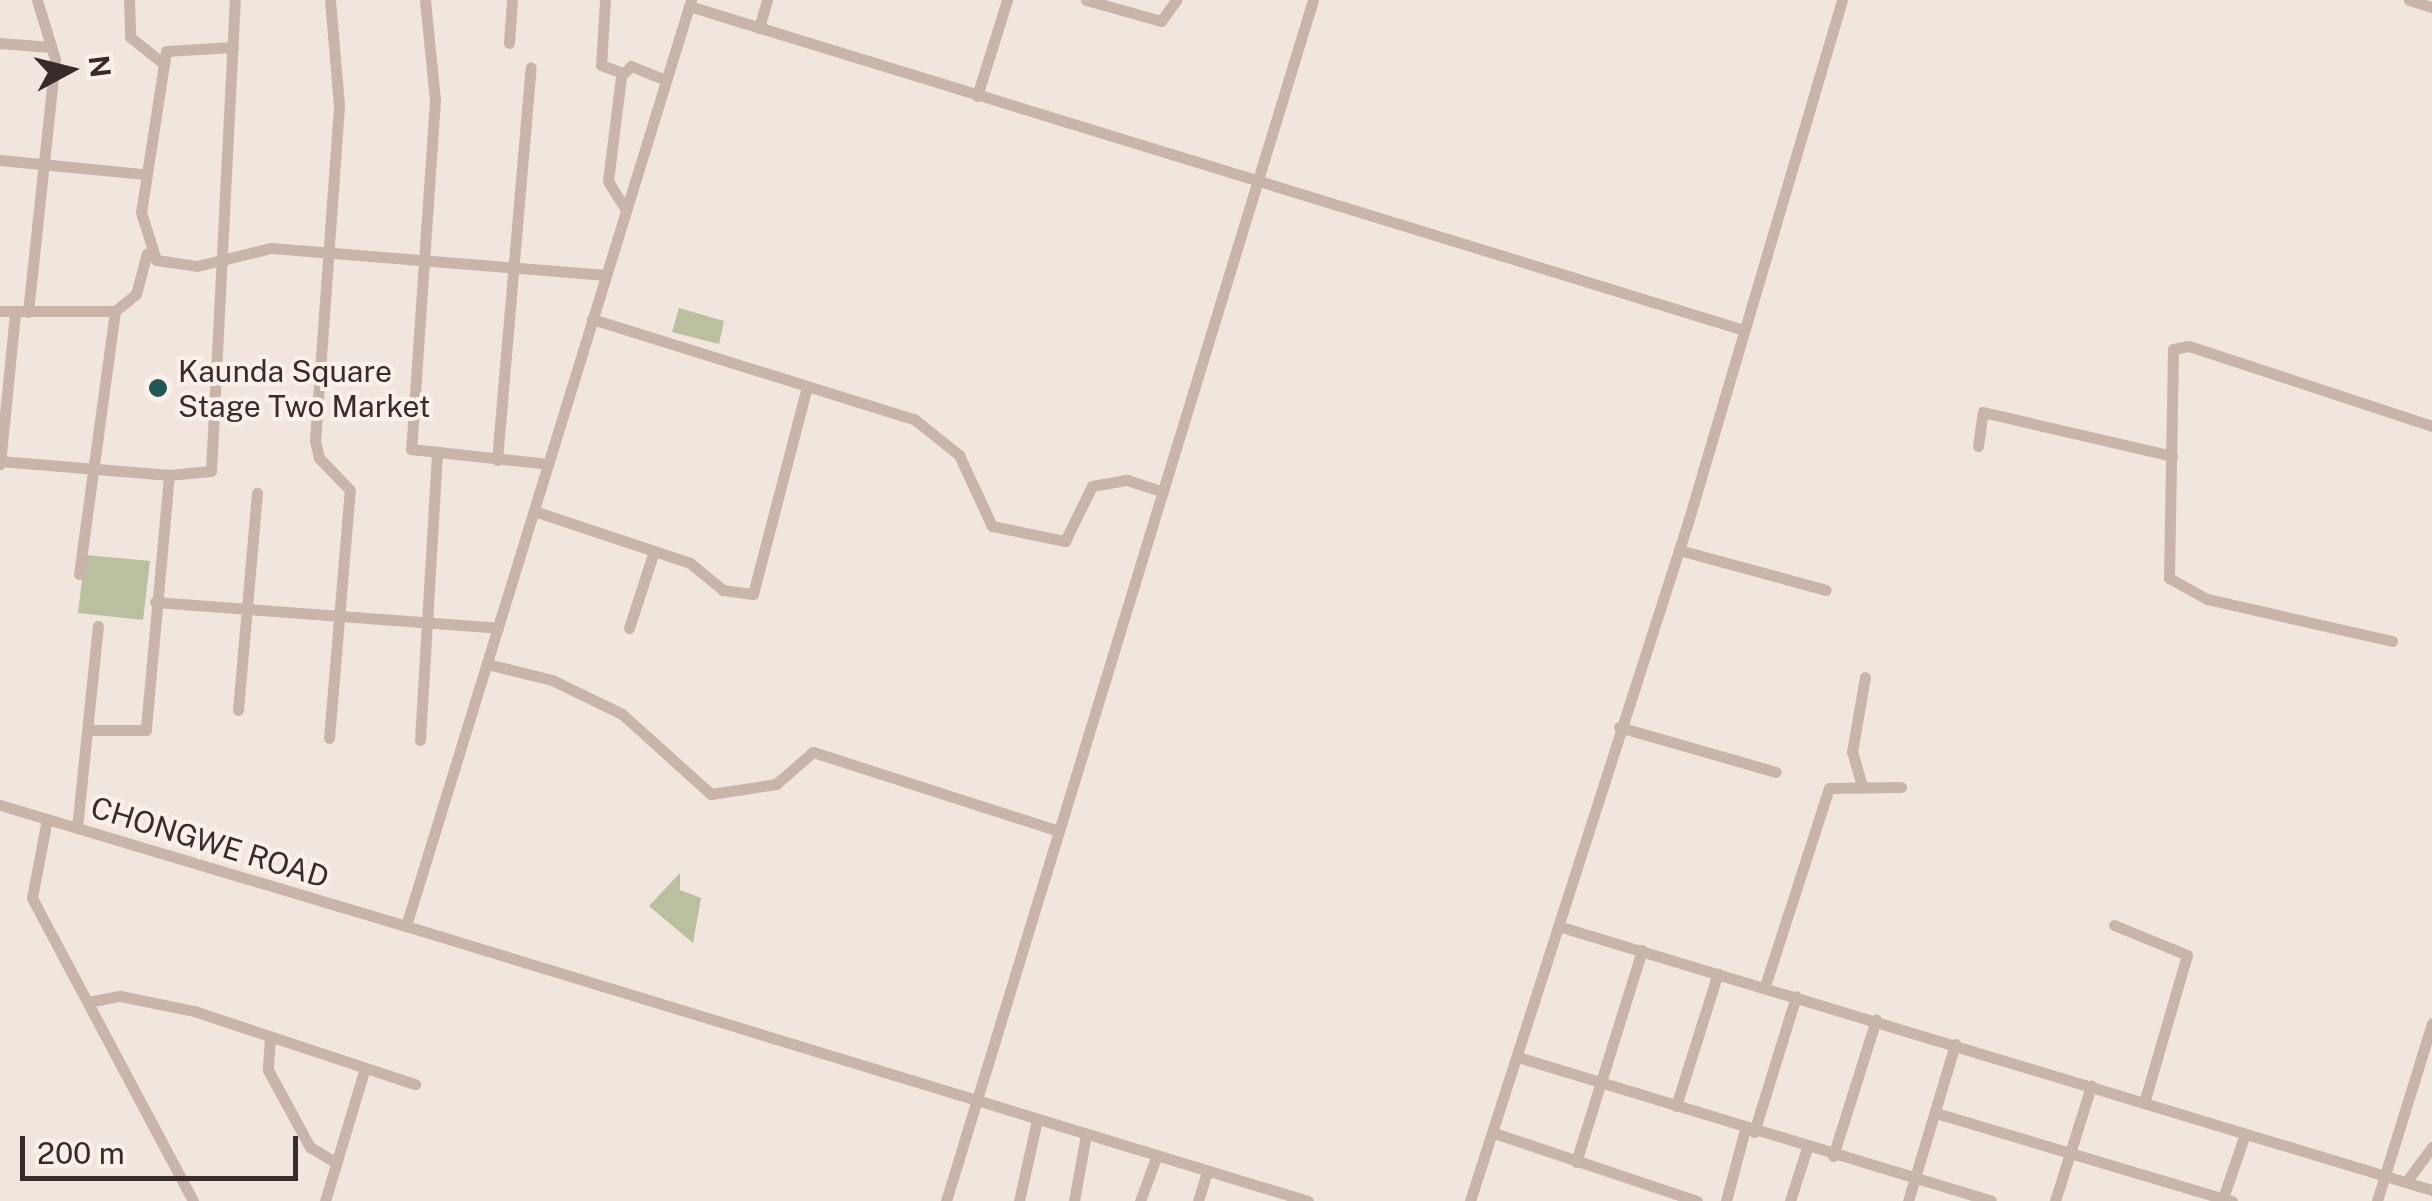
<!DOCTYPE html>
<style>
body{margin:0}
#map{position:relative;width:2432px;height:1201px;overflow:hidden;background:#f1e6de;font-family:"Public Sans",sans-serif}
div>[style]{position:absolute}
.green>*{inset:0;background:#b9bf9f}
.minor>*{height:11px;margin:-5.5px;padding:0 5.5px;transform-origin:5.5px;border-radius:5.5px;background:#c9b4aa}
.dots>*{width:28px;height:28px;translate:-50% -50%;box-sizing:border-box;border:5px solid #f9f0ea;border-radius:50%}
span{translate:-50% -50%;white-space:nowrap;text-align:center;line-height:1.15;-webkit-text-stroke:8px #f9f0ea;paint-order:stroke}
.poi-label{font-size:30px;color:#372c29}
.left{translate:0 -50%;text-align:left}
.street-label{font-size:30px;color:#372c29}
.north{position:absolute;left:20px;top:20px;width:100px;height:100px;-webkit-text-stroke:8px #f9f0ea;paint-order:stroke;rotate:83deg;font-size:28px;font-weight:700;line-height:40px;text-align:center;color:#372c29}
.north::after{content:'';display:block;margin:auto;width:35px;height:45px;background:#372c29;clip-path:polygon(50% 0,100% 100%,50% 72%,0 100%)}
.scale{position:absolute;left:20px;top:1136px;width:278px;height:45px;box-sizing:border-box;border:5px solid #372c29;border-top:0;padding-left:12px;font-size:30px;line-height:35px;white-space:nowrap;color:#372c29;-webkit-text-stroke:8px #f9f0ea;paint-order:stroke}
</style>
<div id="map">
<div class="green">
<i style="clip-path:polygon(679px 308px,724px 321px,719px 344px,672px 332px)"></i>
<i style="clip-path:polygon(85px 555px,150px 561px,143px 620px,78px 613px)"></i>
<i style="clip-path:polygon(680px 873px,680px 890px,701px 898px,693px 943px,649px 906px)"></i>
</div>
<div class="minor">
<i style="left:129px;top:0;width:37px;rotate:88deg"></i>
<i style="left:130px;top:37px;width:43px;rotate:38.5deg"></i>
<i style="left:425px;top:0;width:100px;rotate:84.3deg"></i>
<i style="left:435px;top:100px;width:350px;rotate:93.9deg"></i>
<i style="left:411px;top:449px;width:138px;rotate:6.2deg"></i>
<i style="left:605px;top:0;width:65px;rotate:93.5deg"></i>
<i style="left:601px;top:65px;width:23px;rotate:20deg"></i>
<i style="left:691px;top:0;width:969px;rotate:107.11deg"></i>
<i style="left:406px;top:926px;width:943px;rotate:16.96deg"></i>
<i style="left:1086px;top:0;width:78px;rotate:15.6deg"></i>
<i style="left:1161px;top:21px;width:26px;rotate:-54deg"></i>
<i style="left:2409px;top:0;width:24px;rotate:17deg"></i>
<i style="left:689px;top:6px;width:1100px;rotate:17.07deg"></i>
<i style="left:759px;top:28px;width:29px;rotate:-74deg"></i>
<i style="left:0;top:43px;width:51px;rotate:4.5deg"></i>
<i style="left:509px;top:43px;width:43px;rotate:-86deg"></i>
<i style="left:233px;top:47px;width:67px;rotate:176.6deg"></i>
<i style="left:166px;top:51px;width:163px;rotate:98.8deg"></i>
<i style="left:141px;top:212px;width:50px;rotate:72.6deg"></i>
<i style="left:156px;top:260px;width:41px;rotate:8.3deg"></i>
<i style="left:197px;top:266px;width:76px;rotate:-13.7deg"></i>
<i style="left:271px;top:248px;width:336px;rotate:4.6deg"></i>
<i style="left:977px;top:96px;width:101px;rotate:-72.6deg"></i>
<i style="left:0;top:160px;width:145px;rotate:5.6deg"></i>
<i style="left:626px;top:210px;width:34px;rotate:-122deg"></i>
<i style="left:608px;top:181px;width:106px;rotate:-82.9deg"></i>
<i style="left:621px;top:76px;width:14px;rotate:-45deg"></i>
<i style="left:631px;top:66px;width:38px;rotate:22deg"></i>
<i style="left:0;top:311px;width:115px"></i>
<i style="left:28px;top:312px;width:254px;rotate:-83.9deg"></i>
<i style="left:55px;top:59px;width:62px;rotate:-107deg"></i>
<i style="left:592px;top:319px;width:337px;rotate:17.3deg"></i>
<i style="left:914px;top:419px;width:58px;rotate:38.7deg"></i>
<i style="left:959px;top:455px;width:78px;rotate:65.1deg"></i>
<i style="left:992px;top:526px;width:75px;rotate:11.6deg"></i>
<i style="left:1065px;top:541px;width:61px;rotate:-63.9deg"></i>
<i style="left:1092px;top:486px;width:36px;rotate:-10deg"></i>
<i style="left:1127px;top:480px;width:38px;rotate:18deg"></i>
<i style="left:1978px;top:446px;width:34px;rotate:-82deg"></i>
<i style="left:1983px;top:412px;width:194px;rotate:13.1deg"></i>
<i style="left:497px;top:460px;width:394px;rotate:-85.1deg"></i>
<i style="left:0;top:461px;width:170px;rotate:4.7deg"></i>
<i style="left:169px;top:475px;width:256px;rotate:95.2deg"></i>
<i style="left:146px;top:730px;width:58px;rotate:180deg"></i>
<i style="left:0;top:464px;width:152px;rotate:-84.3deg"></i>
<i style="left:169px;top:475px;width:42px;rotate:-5.4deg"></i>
<i style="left:211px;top:471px;width:472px;rotate:-87.1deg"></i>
<i style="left:534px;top:511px;width:164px;rotate:18.4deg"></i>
<i style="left:690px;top:563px;width:43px;rotate:39.3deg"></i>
<i style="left:723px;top:590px;width:30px;rotate:8deg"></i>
<i style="left:753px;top:594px;width:214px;rotate:-75.4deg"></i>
<i style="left:1679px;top:550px;width:152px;rotate:15.2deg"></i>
<i style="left:79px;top:574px;width:265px;rotate:-82.2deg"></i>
<i style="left:115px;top:311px;width:27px;rotate:-39deg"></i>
<i style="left:136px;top:294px;width:42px;rotate:-75deg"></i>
<i style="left:155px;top:602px;width:344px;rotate:4.3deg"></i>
<i style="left:629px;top:628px;width:81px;rotate:-72deg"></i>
<i style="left:2392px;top:641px;width:190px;rotate:-167.2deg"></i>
<i style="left:2207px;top:599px;width:43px;rotate:-151.1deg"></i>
<i style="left:2169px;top:578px;width:229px;rotate:-89deg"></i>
<i style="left:2173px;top:349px;width:16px;rotate:-11deg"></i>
<i style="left:2189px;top:346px;width:256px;rotate:18.2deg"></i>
<i style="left:487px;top:664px;width:67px;rotate:13.8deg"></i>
<i style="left:552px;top:680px;width:78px;rotate:25.9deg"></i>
<i style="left:622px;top:714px;width:120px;rotate:42deg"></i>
<i style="left:711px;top:794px;width:66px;rotate:-8.7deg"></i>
<i style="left:776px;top:784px;width:49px;rotate:-40.9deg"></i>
<i style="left:813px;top:752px;width:255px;rotate:17.8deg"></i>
<i style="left:238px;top:710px;width:218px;rotate:-85deg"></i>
<i style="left:1619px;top:727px;width:163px;rotate:16deg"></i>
<i style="left:329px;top:738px;width:249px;rotate:-85.2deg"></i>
<i style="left:350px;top:490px;width:45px;rotate:-134.1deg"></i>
<i style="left:319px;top:458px;width:17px;rotate:-103deg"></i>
<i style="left:315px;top:441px;width:337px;rotate:-85.9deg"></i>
<i style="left:339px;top:105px;width:105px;rotate:-94.9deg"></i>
<i style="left:420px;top:740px;width:284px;rotate:-86.6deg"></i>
<i style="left:1862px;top:786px;width:35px;rotate:-106deg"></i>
<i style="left:1852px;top:752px;width:76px;rotate:-80.2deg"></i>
<i style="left:0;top:805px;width:424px;rotate:16.6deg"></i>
<i style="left:47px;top:819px;width:80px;rotate:100.8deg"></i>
<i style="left:32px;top:898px;width:343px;rotate:62deg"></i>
<i style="left:77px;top:828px;width:203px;rotate:-84.1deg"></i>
<i style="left:2114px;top:925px;width:79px;rotate:22.3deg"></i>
<i style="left:2187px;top:955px;width:154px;rotate:106.2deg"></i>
<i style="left:1558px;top:926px;width:913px;rotate:16.81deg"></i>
<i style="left:1765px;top:986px;width:208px;rotate:-72.1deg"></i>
<i style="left:1829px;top:788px;width:72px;rotate:-0.8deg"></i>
<i style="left:88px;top:1002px;width:33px;rotate:-11deg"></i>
<i style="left:120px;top:996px;width:76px;rotate:11.5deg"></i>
<i style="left:194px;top:1011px;width:233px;rotate:18.3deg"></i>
<i style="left:270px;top:1038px;width:32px;rotate:94deg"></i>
<i style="left:268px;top:1070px;width:88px;rotate:61.4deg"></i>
<i style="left:310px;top:1147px;width:31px;rotate:31deg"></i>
<i style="left:1518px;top:1057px;width:494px;rotate:16.9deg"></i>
<i style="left:1676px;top:1106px;width:139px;rotate:-72.5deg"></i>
<i style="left:1936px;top:1113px;width:309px;rotate:16.6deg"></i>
<i style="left:1754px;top:1132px;width:142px;rotate:-72.8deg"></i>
<i style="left:1494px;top:1133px;width:214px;rotate:18.5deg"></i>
<i style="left:1833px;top:1156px;width:143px;rotate:-72.5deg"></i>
<i style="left:1576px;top:1162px;width:222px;rotate:-72.7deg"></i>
<i style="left:2406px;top:1182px;width:44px;rotate:-53.4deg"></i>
<i style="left:325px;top:1201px;width:136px;rotate:-73.3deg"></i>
<i style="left:946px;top:1201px;width:1256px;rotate:-73.01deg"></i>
<i style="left:1019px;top:1201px;width:83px;rotate:-77.5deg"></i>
<i style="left:1074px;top:1201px;width:68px;rotate:-79.8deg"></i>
<i style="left:1140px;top:1201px;width:49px;rotate:-69.7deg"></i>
<i style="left:1198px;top:1201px;width:31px;rotate:-73deg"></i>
<i style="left:1470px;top:1201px;width:713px;rotate:-72.2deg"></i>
<i style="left:1688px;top:522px;width:544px;rotate:-73.56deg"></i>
<i style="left:1726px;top:1201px;width:74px;rotate:-75.2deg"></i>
<i style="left:1790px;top:1201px;width:56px;rotate:-72.2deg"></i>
<i style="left:1908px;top:1201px;width:164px;rotate:-73.3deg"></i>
<i style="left:2055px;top:1201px;width:121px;rotate:-72.6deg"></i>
<i style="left:2222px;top:1201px;width:71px;rotate:-71.1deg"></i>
<i style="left:2377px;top:1201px;width:186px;rotate:-72.8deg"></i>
</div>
<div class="dots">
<i style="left:158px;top:388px;background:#215653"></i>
</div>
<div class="poi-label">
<span class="left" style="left:178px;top:388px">Kaunda Square<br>Stage Two Market</span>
</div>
<div class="street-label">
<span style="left:210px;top:842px;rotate:17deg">CHONGWE ROAD</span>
</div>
<div class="north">N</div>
<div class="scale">200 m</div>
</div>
